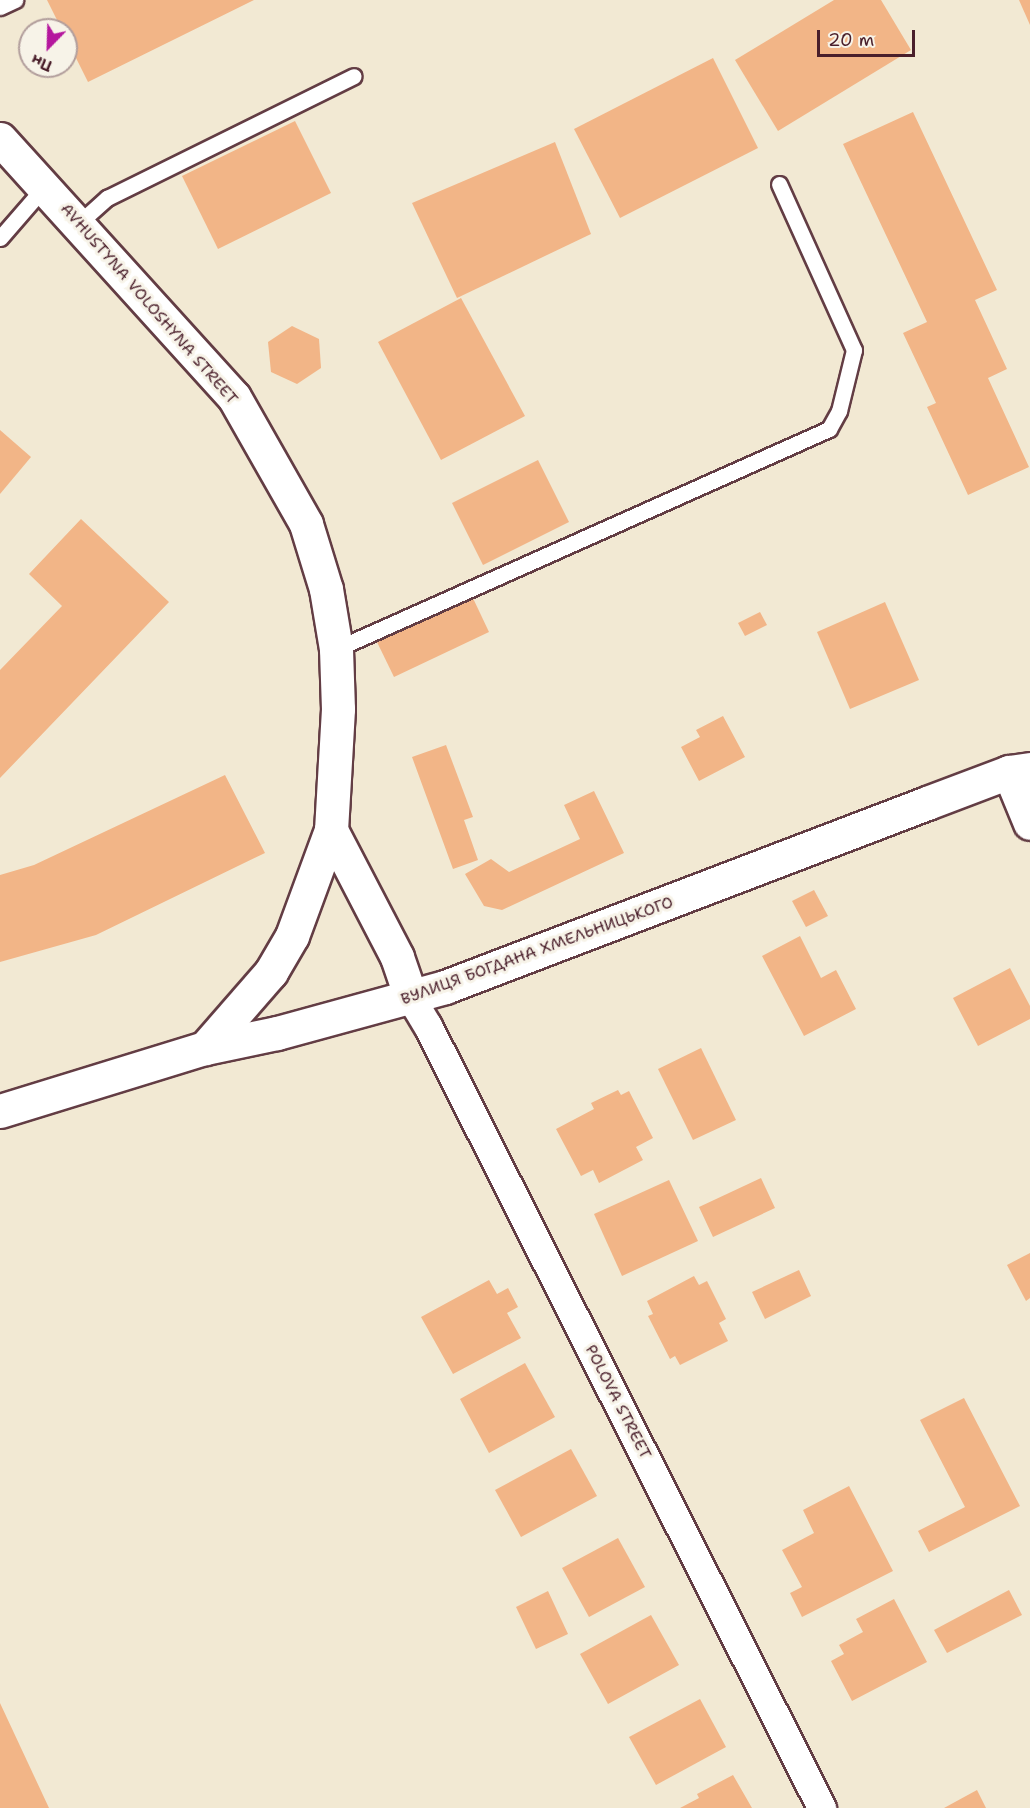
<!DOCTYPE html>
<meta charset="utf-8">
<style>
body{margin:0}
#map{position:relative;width:1030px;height:1808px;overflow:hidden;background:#f2e9d3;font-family:"Shantell Sans",sans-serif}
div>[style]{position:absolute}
.building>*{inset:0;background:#f2b587}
.roads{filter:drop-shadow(2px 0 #633d44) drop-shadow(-2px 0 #633d44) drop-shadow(0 2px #633d44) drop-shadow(0 -2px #633d44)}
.service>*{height:15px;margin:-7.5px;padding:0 7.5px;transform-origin:7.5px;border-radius:7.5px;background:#fff}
.minor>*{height:28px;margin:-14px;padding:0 14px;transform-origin:14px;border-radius:14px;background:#fff}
.tertiary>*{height:33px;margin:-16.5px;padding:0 16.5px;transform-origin:16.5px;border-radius:16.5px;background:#fff}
span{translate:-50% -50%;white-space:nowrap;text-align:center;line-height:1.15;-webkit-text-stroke:6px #f7f3e8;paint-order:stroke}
.street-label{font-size:16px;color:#4a1f2b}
.north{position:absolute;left:18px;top:18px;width:60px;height:60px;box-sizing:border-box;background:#f7f3e8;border:2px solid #b29e9c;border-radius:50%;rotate:203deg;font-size:16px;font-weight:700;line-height:24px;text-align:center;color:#4a1f2b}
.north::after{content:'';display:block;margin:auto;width:21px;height:27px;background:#b5179e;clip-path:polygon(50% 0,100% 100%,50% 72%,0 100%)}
.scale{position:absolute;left:817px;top:30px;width:98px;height:27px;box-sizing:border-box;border:3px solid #4a1f2b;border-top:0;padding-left:8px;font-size:18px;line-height:21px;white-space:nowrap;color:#4a1f2b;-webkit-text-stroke:4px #f7f3e8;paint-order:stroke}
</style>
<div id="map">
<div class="building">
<i style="clip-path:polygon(47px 0,254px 0,88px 82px,66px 38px,66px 30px,62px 30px)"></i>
<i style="clip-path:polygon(834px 0,881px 0,911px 50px,778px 131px,735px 60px)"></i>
<i style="clip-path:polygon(1019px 0,1030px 0,1030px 25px)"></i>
<i style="clip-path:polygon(713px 58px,758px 148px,620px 218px,574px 129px)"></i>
<i style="clip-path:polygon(913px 112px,997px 290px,975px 300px,1007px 369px,988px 378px,1029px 467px,968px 495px,927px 407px,936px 403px,903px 333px,927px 322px,843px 144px)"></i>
<i style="clip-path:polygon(295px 121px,331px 193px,218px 249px,182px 176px)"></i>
<i style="clip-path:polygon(555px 142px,591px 234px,457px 298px,412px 203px)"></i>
<i style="clip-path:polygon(461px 298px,525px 416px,441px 460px,378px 342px)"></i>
<i style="clip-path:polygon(292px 326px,319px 339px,321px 368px,297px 384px,271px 372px,268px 342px)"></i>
<i style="clip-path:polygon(0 430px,31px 457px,0 494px)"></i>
<i style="clip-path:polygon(538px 460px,569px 522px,483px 565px,452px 503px)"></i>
<i style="clip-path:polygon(81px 519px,169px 602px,0 778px,0 670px,62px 606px,29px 574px)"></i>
<i style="clip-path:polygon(471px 594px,489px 632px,394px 677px,376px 640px)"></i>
<i style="clip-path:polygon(885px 602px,919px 680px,850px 709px,817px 632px)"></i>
<i style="clip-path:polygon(760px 612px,767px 625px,745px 636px,738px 623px)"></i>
<i style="clip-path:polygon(723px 716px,745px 757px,699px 781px,681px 747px,700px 737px,696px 730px)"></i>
<i style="clip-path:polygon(446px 745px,473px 817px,464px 820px,478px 860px,453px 869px,412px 757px)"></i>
<i style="clip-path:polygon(225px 775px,265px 853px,96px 935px,0 962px,0 875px,34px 865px)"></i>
<i style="clip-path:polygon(594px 791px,624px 853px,502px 910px,484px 906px,465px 874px,491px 859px,509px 872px,580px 839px,564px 805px)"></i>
<i style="clip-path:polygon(814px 890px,828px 916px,806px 927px,792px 901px)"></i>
<i style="clip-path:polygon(800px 936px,821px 978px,836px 970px,856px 1009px,804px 1036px,762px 956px)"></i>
<i style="clip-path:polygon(1010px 968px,1030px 1006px,1030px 1019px,978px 1046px,953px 998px)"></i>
<i style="clip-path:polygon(701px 1048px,736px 1120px,693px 1140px,658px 1069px)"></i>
<i style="clip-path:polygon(618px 1090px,621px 1095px,629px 1091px,653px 1138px,636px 1147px,643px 1160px,599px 1183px,593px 1170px,581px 1176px,556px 1129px,594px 1109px,591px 1103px)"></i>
<i style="clip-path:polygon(761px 1178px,775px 1208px,713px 1237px,699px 1207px)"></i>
<i style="clip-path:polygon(669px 1180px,698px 1241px,622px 1276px,594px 1214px)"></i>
<i style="clip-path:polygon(1030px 1253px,1030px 1298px,1026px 1301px,1007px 1265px)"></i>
<i style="clip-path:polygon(799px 1270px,811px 1296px,765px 1319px,752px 1292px)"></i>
<i style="clip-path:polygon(694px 1276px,699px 1285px,707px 1281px,726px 1319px,719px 1323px,728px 1341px,680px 1365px,675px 1356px,670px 1359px,648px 1316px,653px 1314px,647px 1301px)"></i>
<i style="clip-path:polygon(489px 1280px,497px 1294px,508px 1288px,518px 1307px,507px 1313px,521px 1338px,453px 1374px,421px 1317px)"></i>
<i style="clip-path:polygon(525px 1363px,555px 1417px,489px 1453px,460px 1399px)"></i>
<i style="clip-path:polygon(964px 1398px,1020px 1506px,929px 1552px,918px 1531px,965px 1507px,920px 1420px)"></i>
<i style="clip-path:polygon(571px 1449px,597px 1496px,521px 1537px,495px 1490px)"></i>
<i style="clip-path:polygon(849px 1486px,893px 1571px,802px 1617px,790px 1593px,802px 1587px,782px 1550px,814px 1533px,803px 1510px)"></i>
<i style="clip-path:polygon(618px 1538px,645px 1587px,589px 1617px,562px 1568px)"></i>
<i style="clip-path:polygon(1009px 1590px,1022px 1615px,947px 1653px,934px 1630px)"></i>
<i style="clip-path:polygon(548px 1591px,568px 1634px,536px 1649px,516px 1607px)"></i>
<i style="clip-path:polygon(894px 1599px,927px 1662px,852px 1701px,831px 1661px,844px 1654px,839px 1645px,863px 1632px,856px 1619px)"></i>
<i style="clip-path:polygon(651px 1615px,679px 1665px,608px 1704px,580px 1654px)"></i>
<i style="clip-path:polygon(700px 1699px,726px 1747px,656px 1785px,629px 1737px)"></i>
<i style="clip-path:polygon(0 1703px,49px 1808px,0 1808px)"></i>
<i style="clip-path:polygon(733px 1775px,752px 1808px,680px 1808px,699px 1798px,697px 1794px)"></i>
<i style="clip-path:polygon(977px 1790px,986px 1808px,944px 1808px)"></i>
</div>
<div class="roads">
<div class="service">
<i style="left:0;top:7px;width:17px;rotate:-25deg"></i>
<i style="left:79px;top:223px;width:38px;rotate:-42deg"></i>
<i style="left:107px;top:198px;width:275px;rotate:-26.3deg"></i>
<i style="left:0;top:238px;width:69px;rotate:-49.1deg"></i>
<i style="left:336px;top:649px;width:540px;rotate:-24.05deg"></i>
<i style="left:829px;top:429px;width:21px;rotate:-61deg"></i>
<i style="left:839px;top:411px;width:63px;rotate:-76.2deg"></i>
<i style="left:854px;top:350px;width:182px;rotate:-114.3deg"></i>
</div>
<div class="minor">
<i style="left:411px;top:998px;width:33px;rotate:59deg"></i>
<i style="left:428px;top:1026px;width:876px;rotate:63.26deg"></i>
</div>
<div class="tertiary">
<i style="left:0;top:139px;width:348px;rotate:47.8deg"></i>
<i style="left:234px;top:397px;width:146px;rotate:60.4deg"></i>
<i style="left:306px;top:524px;width:68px;rotate:72.9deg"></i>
<i style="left:326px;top:589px;width:61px;rotate:80.5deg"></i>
<i style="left:336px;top:649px;width:60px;rotate:88.1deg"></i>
<i style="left:338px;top:709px;width:121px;rotate:93.3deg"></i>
<i style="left:331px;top:830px;width:113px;rotate:110.2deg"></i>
<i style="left:292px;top:936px;width:42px;rotate:120.3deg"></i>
<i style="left:271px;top:972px;width:101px;rotate:131deg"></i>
<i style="left:1009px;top:772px;width:55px;rotate:67.6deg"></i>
<i style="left:331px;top:830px;width:143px;rotate:62.5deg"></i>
<i style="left:397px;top:957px;width:43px;rotate:71.1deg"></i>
<i style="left:0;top:1111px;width:214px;rotate:-17.1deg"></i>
<i style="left:205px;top:1048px;width:74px;rotate:-11.8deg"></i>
<i style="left:277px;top:1033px;width:174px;rotate:-15.3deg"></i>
<i style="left:445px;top:987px;width:516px;rotate:-20.89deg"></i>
<i style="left:927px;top:803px;width:88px;rotate:-20.7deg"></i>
<i style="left:1009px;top:772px;width:21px;rotate:-8deg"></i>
</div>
</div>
<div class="street-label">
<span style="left:149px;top:304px;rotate:49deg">AVHUSTYNA VOLOSHYNA STREET</span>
<span style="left:537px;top:951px;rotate:-20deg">ВУЛИЦЯ БОГДАНА ХМЕЛЬНИЦЬКОГО</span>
<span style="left:618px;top:1402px;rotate:63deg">POLOVA STREET</span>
</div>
<div class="north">Пн</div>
<div class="scale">20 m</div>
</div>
